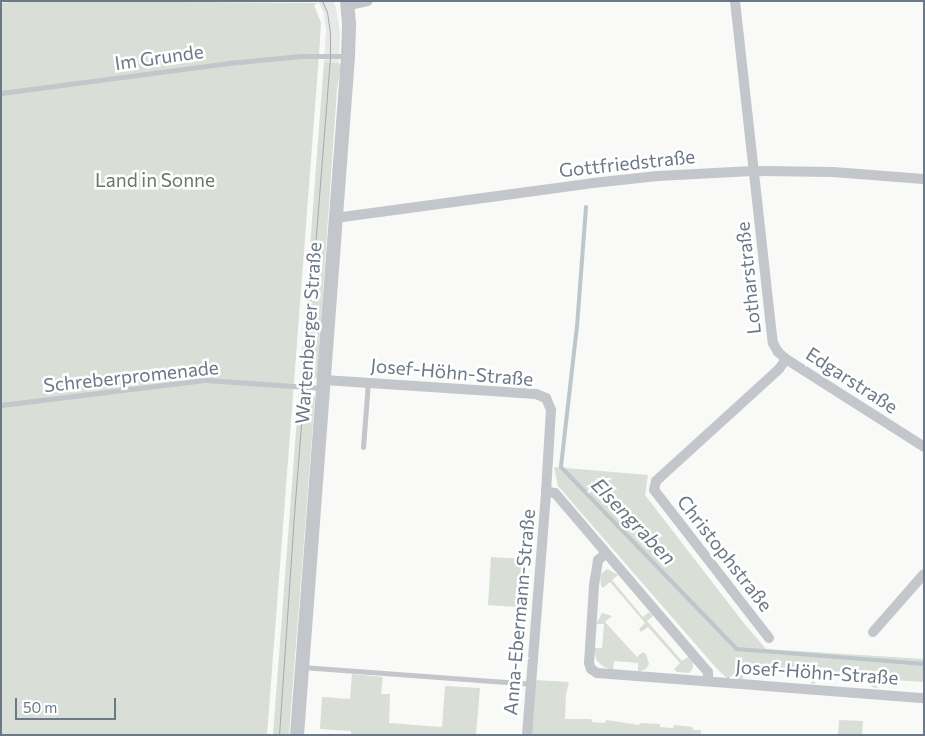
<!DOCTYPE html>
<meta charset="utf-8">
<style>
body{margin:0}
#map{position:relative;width:925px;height:736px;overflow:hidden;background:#f9f9f7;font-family:Commissioner,sans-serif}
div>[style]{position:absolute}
.built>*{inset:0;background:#e7e8e8}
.green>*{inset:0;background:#d9ded6}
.stream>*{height:4px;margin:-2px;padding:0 2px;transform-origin:2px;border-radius:2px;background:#bcc6cb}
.service>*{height:5px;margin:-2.5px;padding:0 2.5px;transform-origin:2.5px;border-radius:2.5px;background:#c3c6ca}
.minor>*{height:10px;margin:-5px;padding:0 5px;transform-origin:5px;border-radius:5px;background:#c3c6ca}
.tertiary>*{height:14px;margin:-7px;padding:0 7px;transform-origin:7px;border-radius:7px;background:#c3c6ca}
.tram>*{height:1px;margin:-0.5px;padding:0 0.5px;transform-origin:0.5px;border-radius:0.5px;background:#a4aab0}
span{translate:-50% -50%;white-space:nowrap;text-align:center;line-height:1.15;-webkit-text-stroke:5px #fff;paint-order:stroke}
.street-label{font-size:19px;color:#6a7887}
.park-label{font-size:19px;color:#677964}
.water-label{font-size:20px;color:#667881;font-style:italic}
.frame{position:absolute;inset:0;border:2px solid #6a7887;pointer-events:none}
.scale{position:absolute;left:15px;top:698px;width:101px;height:22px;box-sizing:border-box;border:2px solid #6a7887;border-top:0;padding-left:6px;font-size:15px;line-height:18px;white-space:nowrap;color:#6a7887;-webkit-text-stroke:4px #fff;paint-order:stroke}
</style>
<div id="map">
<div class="built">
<i style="clip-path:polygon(318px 1px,333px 1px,336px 7px,340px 33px,339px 63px,324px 62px,326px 29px,323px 11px)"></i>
</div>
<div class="green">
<i style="clip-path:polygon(19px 1px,318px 3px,314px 5px,321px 23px,319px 55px,267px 735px,1px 735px,1px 3px)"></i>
<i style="clip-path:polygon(324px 62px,339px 63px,341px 66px,337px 89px,317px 377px,313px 380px,300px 379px)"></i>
<i style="clip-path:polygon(299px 391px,312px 392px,315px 397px,289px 735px,273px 735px)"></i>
<i style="clip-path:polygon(554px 467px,648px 475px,645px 495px,743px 622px,766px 649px,924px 659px,924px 682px,877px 679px,877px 688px,872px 687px,873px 679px,816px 674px,815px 684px,811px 683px,811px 674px,744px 669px,743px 679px,727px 678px,718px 670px,558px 486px)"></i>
<i style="clip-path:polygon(491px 557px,524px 559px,520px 607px,488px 605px)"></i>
<i style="clip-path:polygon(607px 569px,618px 575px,612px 580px,643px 617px,649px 612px,653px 616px,647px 621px,682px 661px,689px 656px,693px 661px,693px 668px,689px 673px,677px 672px,674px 669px,680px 663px,648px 627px,641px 632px,639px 629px,645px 623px,610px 582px,603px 588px,601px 586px,600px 575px)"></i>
<i style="clip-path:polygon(602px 613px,612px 616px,605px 622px,637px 657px,643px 652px,646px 654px,649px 664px,646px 669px,638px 672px,638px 663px,614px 661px,613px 670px,604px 667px,597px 661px,593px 648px,602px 648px,604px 624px,596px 624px)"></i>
<i style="clip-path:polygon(352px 674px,383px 677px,381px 694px,390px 694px,389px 723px,442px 727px,445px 686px,480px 688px,476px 735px,351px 735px,351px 731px,320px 729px,322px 697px,350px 699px)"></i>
<i style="clip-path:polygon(534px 680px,569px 682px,566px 694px,565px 719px,591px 719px,592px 722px,605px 723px,606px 720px,639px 725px,640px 723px,660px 724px,660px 727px,673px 728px,674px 725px,693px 727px,693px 730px,701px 730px,701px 734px,728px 735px,531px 735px)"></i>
<i style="clip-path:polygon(839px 720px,863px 721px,862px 735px,838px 735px)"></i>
</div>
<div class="stream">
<i style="left:586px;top:207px;width:119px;rotate:94.3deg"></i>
<i style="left:577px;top:326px;width:142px;rotate:96.5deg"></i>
<i style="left:561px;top:467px;width:253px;rotate:46deg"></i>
<i style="left:737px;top:649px;width:188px;rotate:4.6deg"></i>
</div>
<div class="service">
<i style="left:1px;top:93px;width:229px;rotate:-7.5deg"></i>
<i style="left:228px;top:63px;width:74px;rotate:-5.4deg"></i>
<i style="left:302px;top:56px;width:44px"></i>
<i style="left:1px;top:405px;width:207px;rotate:-7deg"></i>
<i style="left:206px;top:380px;width:116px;rotate:3.9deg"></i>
<i style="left:363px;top:447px;width:65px;rotate:-85.6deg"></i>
<i style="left:302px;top:667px;width:230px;rotate:4.2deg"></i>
</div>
<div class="minor">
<i style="left:735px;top:1px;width:344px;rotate:83.7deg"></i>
<i style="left:773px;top:343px;width:10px;rotate:61deg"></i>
<i style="left:778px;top:352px;width:11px;rotate:41deg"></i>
<i style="left:786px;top:359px;width:164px;rotate:32.5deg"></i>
<i style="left:349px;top:5px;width:19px;rotate:-12deg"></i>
<i style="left:335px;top:218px;width:260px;rotate:-7.7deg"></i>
<i style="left:593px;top:183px;width:65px;rotate:-6.1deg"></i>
<i style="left:658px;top:176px;width:95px;rotate:-3deg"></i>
<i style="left:753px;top:171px;width:80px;rotate:0.7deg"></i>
<i style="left:833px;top:172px;width:91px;rotate:4.4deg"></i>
<i style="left:324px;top:380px;width:212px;rotate:3.8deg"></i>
<i style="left:536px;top:394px;width:11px;rotate:22deg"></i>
<i style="left:546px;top:398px;width:13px;rotate:67deg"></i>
<i style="left:551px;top:410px;width:81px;rotate:93.5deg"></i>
<i style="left:546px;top:491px;width:9px;rotate:13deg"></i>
<i style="left:555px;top:493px;width:235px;rotate:49.5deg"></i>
<i style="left:708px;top:672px;width:9px;rotate:90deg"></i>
<i style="left:605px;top:554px;width:9px;rotate:139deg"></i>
<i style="left:598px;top:560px;width:26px;rotate:99deg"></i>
<i style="left:594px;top:586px;width:77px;rotate:93.7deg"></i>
<i style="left:589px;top:663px;width:6px;rotate:72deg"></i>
<i style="left:591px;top:669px;width:7px;rotate:34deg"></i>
<i style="left:597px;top:673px;width:328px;rotate:4.4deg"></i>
<i style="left:873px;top:632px;width:77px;rotate:-48.7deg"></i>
<i style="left:769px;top:638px;width:187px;rotate:-127.8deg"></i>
<i style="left:654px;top:490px;width:9px;rotate:-77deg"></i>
<i style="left:656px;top:481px;width:166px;rotate:-42.3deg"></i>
<i style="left:779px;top:369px;width:12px;rotate:-55deg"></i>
<i style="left:527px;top:735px;width:245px;rotate:-85.5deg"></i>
</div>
<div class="tertiary">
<i style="left:297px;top:735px;width:681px;rotate:-85.7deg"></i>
<i style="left:348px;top:56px;width:32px;rotate:-88deg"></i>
<i style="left:349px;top:24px;width:23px;rotate:-95deg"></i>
</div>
<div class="tram">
<i style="left:279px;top:735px;width:208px;rotate:-86.1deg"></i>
<i style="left:293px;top:527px;width:473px;rotate:-85.5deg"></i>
<i style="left:330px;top:55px;width:22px;rotate:-90deg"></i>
<i style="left:330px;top:33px;width:21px;rotate:-98deg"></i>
<i style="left:327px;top:12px;width:12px;rotate:-114deg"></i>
</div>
<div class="street-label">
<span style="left:159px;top:57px;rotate:-8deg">Im Grunde</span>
<span style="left:627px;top:163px;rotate:-6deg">Gottfriedstraße</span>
<span style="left:748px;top:278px;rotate:-96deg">Lotharstraße</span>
<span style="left:308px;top:333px;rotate:-86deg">Wartenberger Straße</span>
<span style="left:452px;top:372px;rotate:5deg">Josef-Höhn-Straße</span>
<span style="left:131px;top:376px;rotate:-6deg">Schreberpromenade</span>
<span style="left:852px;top:380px;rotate:33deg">Edgarstraße</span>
<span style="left:725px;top:553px;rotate:52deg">Christophstraße</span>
<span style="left:519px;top:612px;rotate:-85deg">Anna-Ebermann-Straße</span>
<span style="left:817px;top:672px;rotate:4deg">Josef-Höhn-Straße</span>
</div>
<div class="park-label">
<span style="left:155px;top:180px">Land in Sonne</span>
</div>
<div class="water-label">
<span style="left:634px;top:521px;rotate:46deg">Elsengraben</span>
</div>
<div class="frame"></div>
<div class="scale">50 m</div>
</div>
